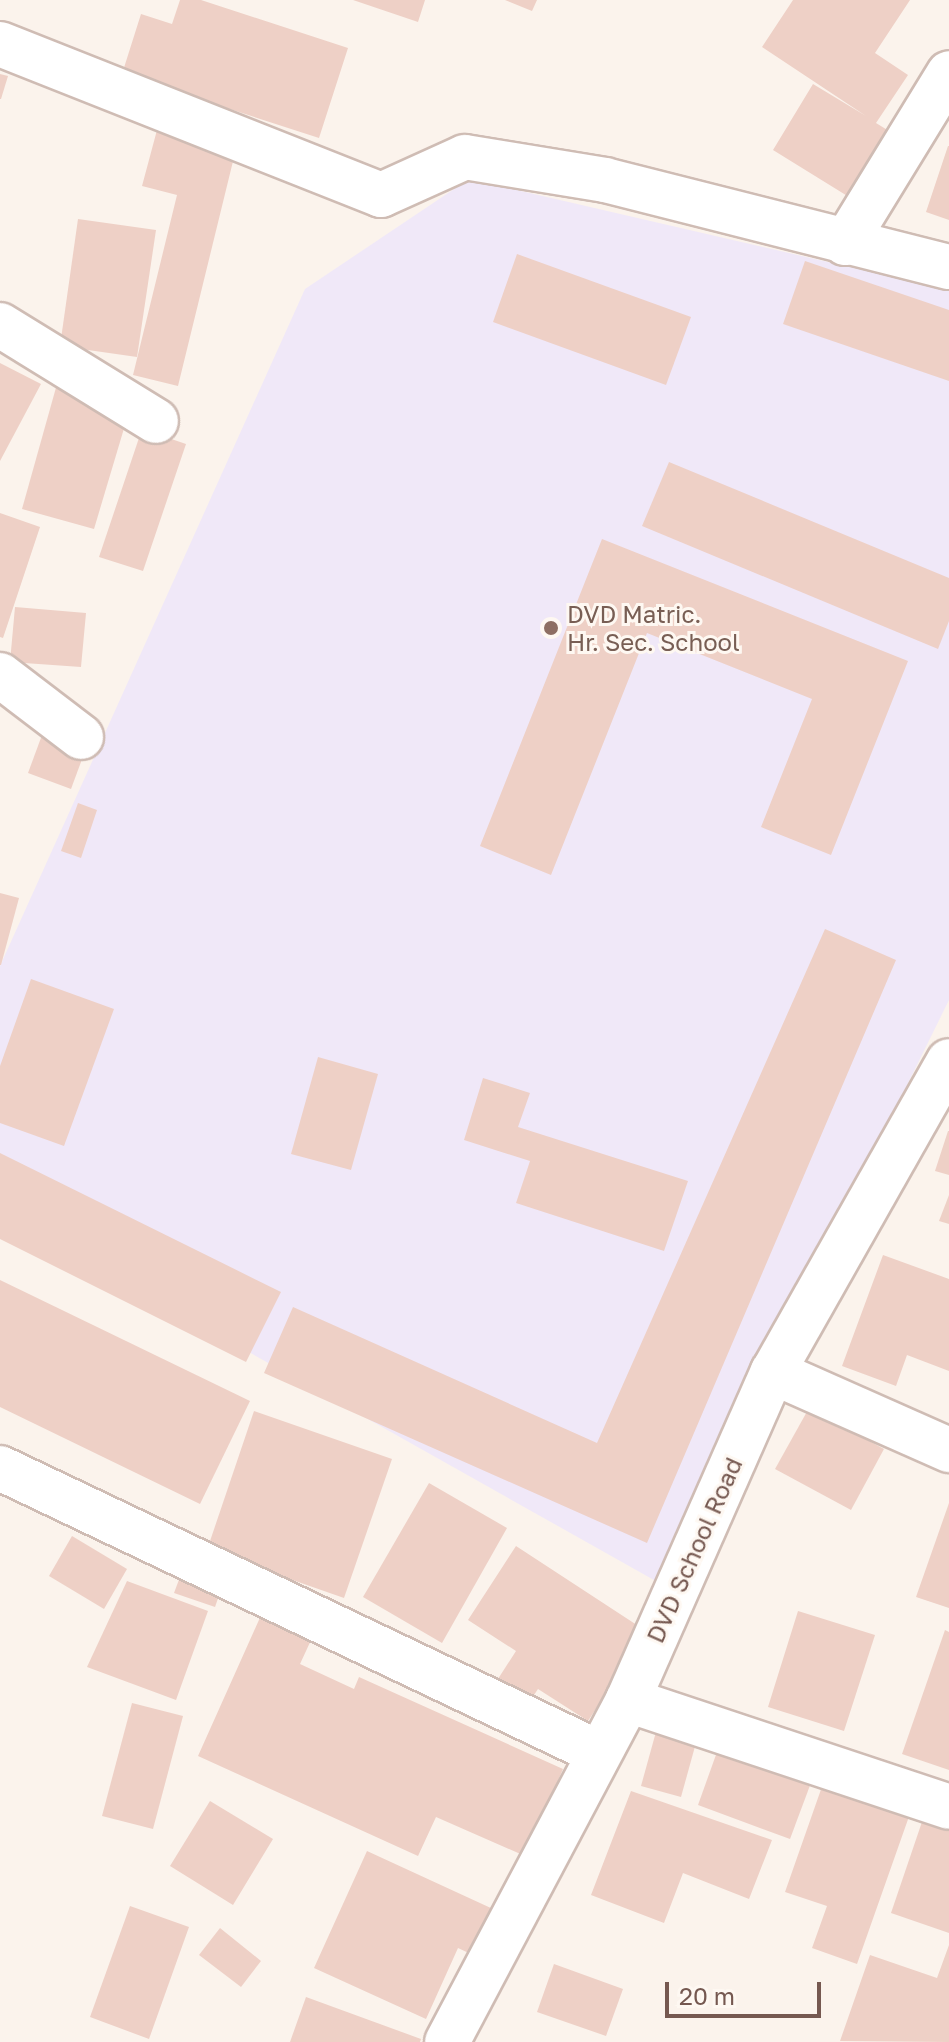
<!DOCTYPE html>
<style>
body{margin:0}
#map{position:relative;width:949px;height:2042px;overflow:hidden;background:#fbf3ec;font-family:"Golos Text",sans-serif}
div>[style]{position:absolute}
.education>*{inset:0;background:#f0e8f8}
.building>*{inset:0;background:#eed0c6}
.roads{filter:drop-shadow(2px 0 #cfbcb4) drop-shadow(-2px 0 #cfbcb4) drop-shadow(0 2px #cfbcb4) drop-shadow(0 -2px #cfbcb4)}
.minor>*{height:44px;margin:-22px;padding:0 22px;transform-origin:22px;border-radius:22px;background:#fff}
.dots>*{width:22px;height:22px;translate:-50% -50%;box-sizing:border-box;border:4px solid #fef8f2;border-radius:50%}
span{translate:-50% -50%;white-space:nowrap;text-align:center;line-height:1.15;-webkit-text-stroke:6px #fef8f2;paint-order:stroke}
.education-label{font-size:24px;color:#785e54}
.left{translate:0 -50%;text-align:left}
.street-label{font-size:24px;color:#755850}
.scale{position:absolute;left:665px;top:1982px;width:156px;height:36px;box-sizing:border-box;border:4px solid #755850;border-top:0;padding-left:10px;font-size:24px;line-height:28px;white-space:nowrap;color:#755850;-webkit-text-stroke:6px #fef8f2;paint-order:stroke}
</style>
<div id="map">
<div class="education">
<i style="clip-path:polygon(469px 179px,949px 290px,949px 1000px,661px 1584px,0 1212px,0 966px,305px 289px)"></i>
</div>
<div class="building">
<i style="clip-path:polygon(180px 0,201px 0,348px 48px,319px 138px,122px 74px,141px 14px,172px 24px)"></i>
<i style="clip-path:polygon(353px 0,425px 0,418px 22px)"></i>
<i style="clip-path:polygon(505px 0,537px 0,532px 11px)"></i>
<i style="clip-path:polygon(793px 0,910px 0,875px 53px,908px 75px,876px 123px,889px 131px,849px 197px,773px 150px,813px 84px,866px 116px,762px 47px)"></i>
<i style="clip-path:polygon(0 74px,8px 76px,1px 99px,0 99px)"></i>
<i style="clip-path:polygon(157px 130px,236px 149px,178px 386px,133px 375px,177px 195px,142px 186px)"></i>
<i style="clip-path:polygon(948px 146px,949px 146px,949px 220px,926px 212px)"></i>
<i style="clip-path:polygon(78px 219px,156px 230px,137px 357px,60px 346px)"></i>
<i style="clip-path:polygon(517px 254px,691px 317px,666px 385px,493px 322px)"></i>
<i style="clip-path:polygon(805px 261px,949px 310px,949px 381px,783px 324px)"></i>
<i style="clip-path:polygon(0 363px,41px 384px,0 461px)"></i>
<i style="clip-path:polygon(57px 384px,131px 405px,94px 529px,22px 509px)"></i>
<i style="clip-path:polygon(142px 429px,186px 444px,143px 571px,99px 557px)"></i>
<i style="clip-path:polygon(669px 462px,949px 578px,949px 621px,938px 649px,642px 526px)"></i>
<i style="clip-path:polygon(0 513px,40px 527px,3px 638px,0 637px)"></i>
<i style="clip-path:polygon(602px 539px,908px 661px,831px 855px,761px 827px,812px 699px,647px 633px,551px 875px,480px 846px)"></i>
<i style="clip-path:polygon(15px 607px,86px 613px,81px 667px,10px 662px)"></i>
<i style="clip-path:polygon(45px 727px,88px 743px,71px 789px,28px 773px)"></i>
<i style="clip-path:polygon(78px 803px,97px 810px,81px 858px,61px 851px)"></i>
<i style="clip-path:polygon(0 893px,19px 898px,1px 965px,0 965px)"></i>
<i style="clip-path:polygon(825px 929px,896px 960px,647px 1543px,264px 1373px,293px 1307px,597px 1443px)"></i>
<i style="clip-path:polygon(31px 979px,114px 1009px,64px 1146px,0 1123px,0 1066px)"></i>
<i style="clip-path:polygon(318px 1057px,378px 1074px,351px 1170px,291px 1154px)"></i>
<i style="clip-path:polygon(483px 1078px,530px 1093px,518px 1127px,688px 1181px,664px 1251px,516px 1203px,530px 1161px,464px 1140px)"></i>
<i style="clip-path:polygon(948px 1131px,949px 1131px,949px 1175px,935px 1171px)"></i>
<i style="clip-path:polygon(0 1153px,281px 1292px,246px 1362px,0 1239px)"></i>
<i style="clip-path:polygon(949px 1195px,949px 1224px,939px 1221px)"></i>
<i style="clip-path:polygon(883px 1255px,949px 1279px,949px 1371px,907px 1355px,896px 1386px,842px 1366px)"></i>
<i style="clip-path:polygon(0 1280px,250px 1401px,200px 1504px,0 1407px)"></i>
<i style="clip-path:polygon(809px 1408px,884px 1449px,851px 1510px,775px 1469px)"></i>
<i style="clip-path:polygon(254px 1411px,392px 1459px,344px 1598px,207px 1550px)"></i>
<i style="clip-path:polygon(429px 1483px,507px 1528px,442px 1643px,363px 1597px)"></i>
<i style="clip-path:polygon(949px 1503px,949px 1608px,916px 1597px)"></i>
<i style="clip-path:polygon(72px 1536px,127px 1569px,104px 1609px,49px 1576px)"></i>
<i style="clip-path:polygon(516px 1546px,646px 1631px,588px 1721px,538px 1689px,528px 1704px,496px 1682px,516px 1651px,468px 1620px)"></i>
<i style="clip-path:polygon(183px 1569px,223px 1584px,215px 1607px,174px 1593px)"></i>
<i style="clip-path:polygon(127px 1581px,208px 1611px,176px 1700px,87px 1667px)"></i>
<i style="clip-path:polygon(267px 1602px,318px 1625px,300px 1664px,354px 1689px,359px 1677px,563px 1769px,525px 1856px,436px 1817px,418px 1856px,198px 1756px)"></i>
<i style="clip-path:polygon(798px 1611px,875px 1635px,844px 1731px,768px 1707px)"></i>
<i style="clip-path:polygon(945px 1630px,949px 1632px,949px 1770px,902px 1754px)"></i>
<i style="clip-path:polygon(132px 1703px,183px 1716px,153px 1829px,102px 1816px)"></i>
<i style="clip-path:polygon(659px 1721px,699px 1732px,681px 1797px,641px 1786px)"></i>
<i style="clip-path:polygon(722px 1738px,815px 1772px,790px 1839px,698px 1805px)"></i>
<i style="clip-path:polygon(825px 1778px,912px 1808px,857px 1964px,812px 1948px,827px 1906px,785px 1892px)"></i>
<i style="clip-path:polygon(631px 1791px,772px 1840px,749px 1899px,683px 1873px,664px 1923px,591px 1895px)"></i>
<i style="clip-path:polygon(210px 1801px,273px 1839px,233px 1905px,170px 1866px)"></i>
<i style="clip-path:polygon(925px 1813px,949px 1822px,949px 1933px,891px 1913px)"></i>
<i style="clip-path:polygon(367px 1851px,493px 1909px,473px 1955px,458px 1948px,426px 2019px,314px 1968px)"></i>
<i style="clip-path:polygon(130px 1906px,189px 1927px,149px 2039px,90px 2017px)"></i>
<i style="clip-path:polygon(220px 1928px,261px 1961px,241px 1987px,199px 1955px)"></i>
<i style="clip-path:polygon(949px 1945px,949px 2042px,840px 2041px,870px 1955px,937px 1978px)"></i>
<i style="clip-path:polygon(554px 1964px,623px 1989px,606px 2036px,537px 2012px)"></i>
<i style="clip-path:polygon(306px 1997px,421px 2039px,420px 2042px,290px 2042px)"></i>
</div>
<div class="roads">
<div class="minor">
<i style="left:0;top:44px;width:410px;rotate:21.6deg"></i>
<i style="left:381px;top:195px;width:92px;rotate:-24.3deg"></i>
<i style="left:465px;top:157px;width:142px;rotate:9.3deg"></i>
<i style="left:605px;top:180px;width:355px;rotate:14.2deg"></i>
<i style="left:845px;top:243px;width:199px;rotate:-58.5deg"></i>
<i style="left:0;top:325px;width:183px;rotate:31.6deg"></i>
<i style="left:0;top:675px;width:102px;rotate:37.4deg"></i>
<i style="left:773px;top:1372px;width:193px;rotate:23.9deg"></i>
<i style="left:0;top:1468px;width:661px;rotate:25.44deg"></i>
<i style="left:628px;top:1700px;width:338px;rotate:18.4deg"></i>
<i style="left:447px;top:2042px;width:387px;rotate:-62.1deg"></i>
<i style="left:628px;top:1700px;width:359px;rotate:-66.2deg"></i>
<i style="left:773px;top:1372px;width:357px;rotate:-60.5deg"></i>
</div>
</div>
<div class="dots">
<i style="left:551px;top:628px;background:#8d6e63"></i>
</div>
<div class="education-label">
<span class="left" style="left:567px;top:628px">DVD Matric.<br>Hr. Sec. School</span>
</div>
<div class="street-label">
<span style="left:694px;top:1550px;rotate:-66deg">DVD School Road</span>
</div>
<div class="scale">20 m</div>
</div>
